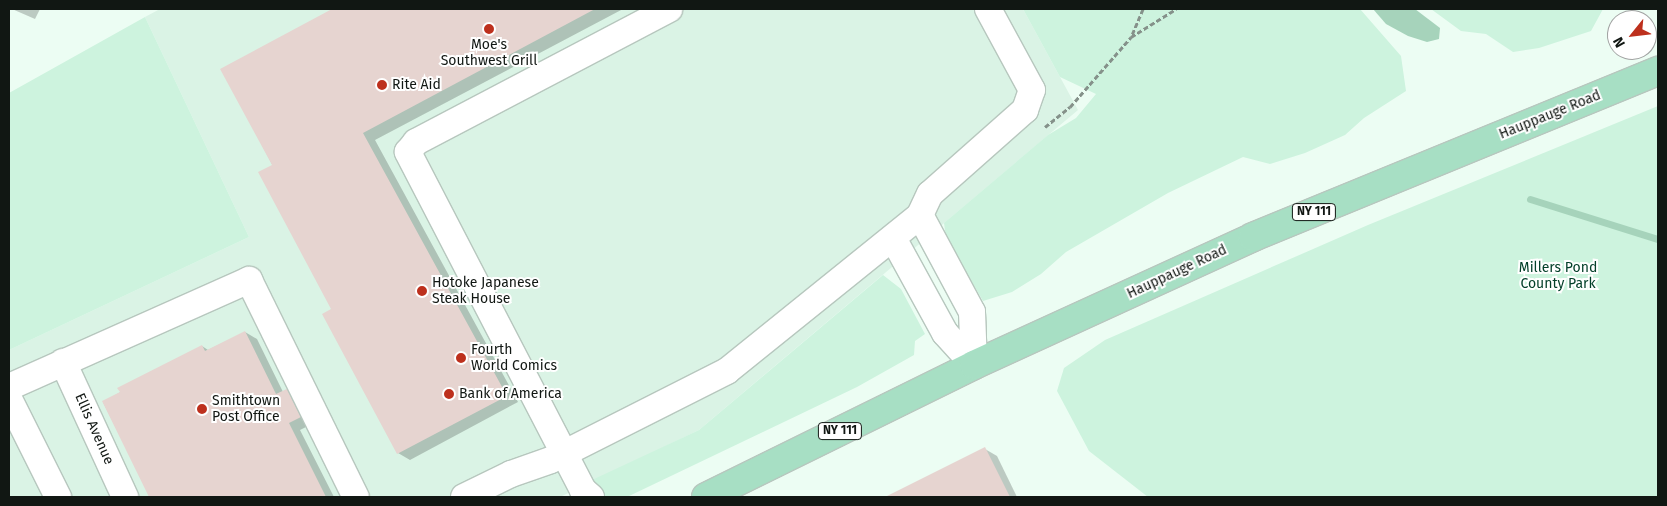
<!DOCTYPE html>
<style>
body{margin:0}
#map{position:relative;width:1667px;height:506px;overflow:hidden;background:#ecfdf3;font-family:"Fira Sans",sans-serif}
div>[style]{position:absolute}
.built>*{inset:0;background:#daf3e5}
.green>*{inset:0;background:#cdf3de}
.water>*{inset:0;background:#a6d3bb}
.shadow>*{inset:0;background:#0003}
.stream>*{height:7px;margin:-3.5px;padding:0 3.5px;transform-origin:3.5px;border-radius:3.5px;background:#a6d3bb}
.building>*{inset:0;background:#e6d4d0}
.path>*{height:3px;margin-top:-1.5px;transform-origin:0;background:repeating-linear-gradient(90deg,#85918a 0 5px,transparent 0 7.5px)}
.roads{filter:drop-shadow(1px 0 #b7c7be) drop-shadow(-1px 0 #b7c7be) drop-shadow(0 1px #b7c7be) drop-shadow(0 -1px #b7c7be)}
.minor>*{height:26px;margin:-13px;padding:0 13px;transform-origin:13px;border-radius:13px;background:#fff}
.major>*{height:28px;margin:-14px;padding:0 14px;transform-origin:14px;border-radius:14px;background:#a7dfc4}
.dots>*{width:14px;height:14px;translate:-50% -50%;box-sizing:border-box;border:2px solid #fff;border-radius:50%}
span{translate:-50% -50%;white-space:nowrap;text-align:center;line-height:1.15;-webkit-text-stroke:4px #fff;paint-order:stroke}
.shield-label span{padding:1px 4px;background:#fff;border:1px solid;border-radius:4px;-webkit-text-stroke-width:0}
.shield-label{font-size:12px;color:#111713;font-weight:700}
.poi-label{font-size:14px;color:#111713}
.left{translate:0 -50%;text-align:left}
.street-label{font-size:14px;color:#111713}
.park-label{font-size:14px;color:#04402a}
.frame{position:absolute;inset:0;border:10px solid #111713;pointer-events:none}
.north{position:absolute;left:1607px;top:10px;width:50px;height:50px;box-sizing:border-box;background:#fff;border:1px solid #a0a2a1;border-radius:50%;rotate:241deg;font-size:14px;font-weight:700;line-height:20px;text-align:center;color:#111713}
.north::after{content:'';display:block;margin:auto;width:18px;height:22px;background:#bd301d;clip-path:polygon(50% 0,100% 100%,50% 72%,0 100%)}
</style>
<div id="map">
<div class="built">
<i style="clip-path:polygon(160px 9px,1023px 9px,1078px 110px,699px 430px,560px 497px,9px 497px,9px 350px,249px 237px,145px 17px)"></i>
</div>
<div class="green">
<i style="clip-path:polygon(1023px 9px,1360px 9px,1401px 56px,1406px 91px,1364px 118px,1345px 135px,1305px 153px,1270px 164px,1243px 157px,1168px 193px,1066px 252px,1041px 274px,1012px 292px,983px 301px,946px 238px,944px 223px,1048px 135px,1076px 118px,1096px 94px,1060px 77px)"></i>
<i style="clip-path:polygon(1431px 9px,1603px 9px,1591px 31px,1539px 48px,1513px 52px,1486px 34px,1461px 31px)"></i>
<i style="clip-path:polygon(145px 17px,249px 237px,9px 350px,9px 93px)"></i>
<i style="clip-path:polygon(1658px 106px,1658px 497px,1148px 497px,1089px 451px,1057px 391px,1064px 368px,1105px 340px,1368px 225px)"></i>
<i style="clip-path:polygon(883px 275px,901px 289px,925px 334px,915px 341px,914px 355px,857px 387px,627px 497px,602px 497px,592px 480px,699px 430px)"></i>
</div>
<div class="water">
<i style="clip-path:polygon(1373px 9px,1415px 9px,1440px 28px,1439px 39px,1427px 42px,1408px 36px,1386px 24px)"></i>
</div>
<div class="shadow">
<i style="clip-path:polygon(12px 9px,40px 9px,35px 19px)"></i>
<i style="clip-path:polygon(335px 9px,623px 9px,375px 140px,518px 402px,410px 460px,398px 453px,273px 166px,222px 69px)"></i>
<i style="clip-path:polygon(245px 332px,257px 339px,283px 392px,314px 423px,300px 430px,334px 497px,151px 497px,103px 402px,202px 346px,208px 350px)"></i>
<i style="clip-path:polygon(985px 449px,997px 456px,1017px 497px,888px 497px)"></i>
</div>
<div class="stream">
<i style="left:1530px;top:199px;width:134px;rotate:17.4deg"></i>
</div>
<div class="building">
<i style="clip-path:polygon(332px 9px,595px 9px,363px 133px,507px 396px,397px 454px,322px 314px,331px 309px,258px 172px,272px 165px,220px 69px)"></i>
<i style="clip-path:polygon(245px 331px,276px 394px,289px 388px,303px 416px,289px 423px,326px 497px,149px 497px,102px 401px,120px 392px,117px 388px,202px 345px,205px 351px)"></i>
<i style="clip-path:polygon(985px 447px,1010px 497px,885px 497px)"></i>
</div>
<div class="path">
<i style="left:1143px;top:9px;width:30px;rotate:113deg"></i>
<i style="left:1131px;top:37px;width:53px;rotate:-31.9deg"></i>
<i style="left:1045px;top:127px;width:32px;rotate:-39deg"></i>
<i style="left:1070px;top:107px;width:93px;rotate:-48.9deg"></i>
</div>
<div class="roads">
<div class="minor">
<i style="left:920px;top:215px;width:110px;rotate:61.8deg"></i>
<i style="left:972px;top:312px;width:53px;rotate:87.8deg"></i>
<i style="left:893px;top:238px;width:108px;rotate:61.3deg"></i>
<i style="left:945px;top:333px;width:43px;rotate:47.8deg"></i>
<i style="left:63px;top:362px;width:149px;rotate:65.3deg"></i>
<i style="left:9px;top:387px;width:263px;rotate:-24deg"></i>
<i style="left:249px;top:280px;width:242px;rotate:63.8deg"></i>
<i style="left:9px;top:399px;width:110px;rotate:63.4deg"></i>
<i style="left:464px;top:497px;width:52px;rotate:-26.1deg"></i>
<i style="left:511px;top:474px;width:42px;rotate:-19.3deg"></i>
<i style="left:551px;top:460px;width:197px;rotate:-26.8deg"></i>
<i style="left:727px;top:371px;width:248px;rotate:-38.9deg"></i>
<i style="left:920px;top:215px;width:23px;rotate:-65deg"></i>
<i style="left:930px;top:194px;width:127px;rotate:-41.5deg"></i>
<i style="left:1025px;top:110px;width:21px;rotate:-71deg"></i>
<i style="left:1032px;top:90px;width:92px;rotate:-118.5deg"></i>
<i style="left:591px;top:497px;width:11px;rotate:-139deg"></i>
<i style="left:583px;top:490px;width:381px;rotate:-117.4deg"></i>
<i style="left:408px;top:152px;width:13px;rotate:-51deg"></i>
<i style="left:416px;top:142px;width:286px;rotate:-27.7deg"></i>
</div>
<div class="major">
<i style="left:706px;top:497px;width:299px;rotate:-26.2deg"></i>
<i style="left:974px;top:365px;width:307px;rotate:-24.6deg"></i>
<i style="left:1253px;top:237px;width:438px;rotate:-22.3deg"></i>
</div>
</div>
<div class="dots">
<i style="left:489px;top:29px;background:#bd301d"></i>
<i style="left:382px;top:85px;background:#bd301d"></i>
<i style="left:422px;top:291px;background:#bd301d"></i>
<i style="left:461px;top:358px;background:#bd301d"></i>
<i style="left:449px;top:394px;background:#bd301d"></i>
<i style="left:202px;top:409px;background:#bd301d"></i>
</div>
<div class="shield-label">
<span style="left:1314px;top:212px">NY 111</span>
<span style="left:840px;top:431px">NY 111</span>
</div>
<div class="poi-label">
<span style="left:489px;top:53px">Moe's<br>Southwest Grill</span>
<span class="left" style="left:392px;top:85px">Rite Aid</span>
<span class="left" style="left:432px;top:291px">Hotoke Japanese<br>Steak House</span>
<span class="left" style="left:471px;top:358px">Fourth<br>World Comics</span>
<span class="left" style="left:459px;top:394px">Bank of America</span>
<span class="left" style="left:212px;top:409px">Smithtown<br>Post Office</span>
</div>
<div class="street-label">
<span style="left:1550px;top:115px;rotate:-22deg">Hauppauge Road</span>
<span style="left:1177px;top:272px;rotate:-25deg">Hauppauge Road</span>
<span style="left:94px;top:429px;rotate:66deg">Ellis Avenue</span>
</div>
<div class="park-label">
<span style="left:1558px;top:276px">Millers Pond<br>County Park</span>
</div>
<div class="frame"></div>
<div class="north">N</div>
</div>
